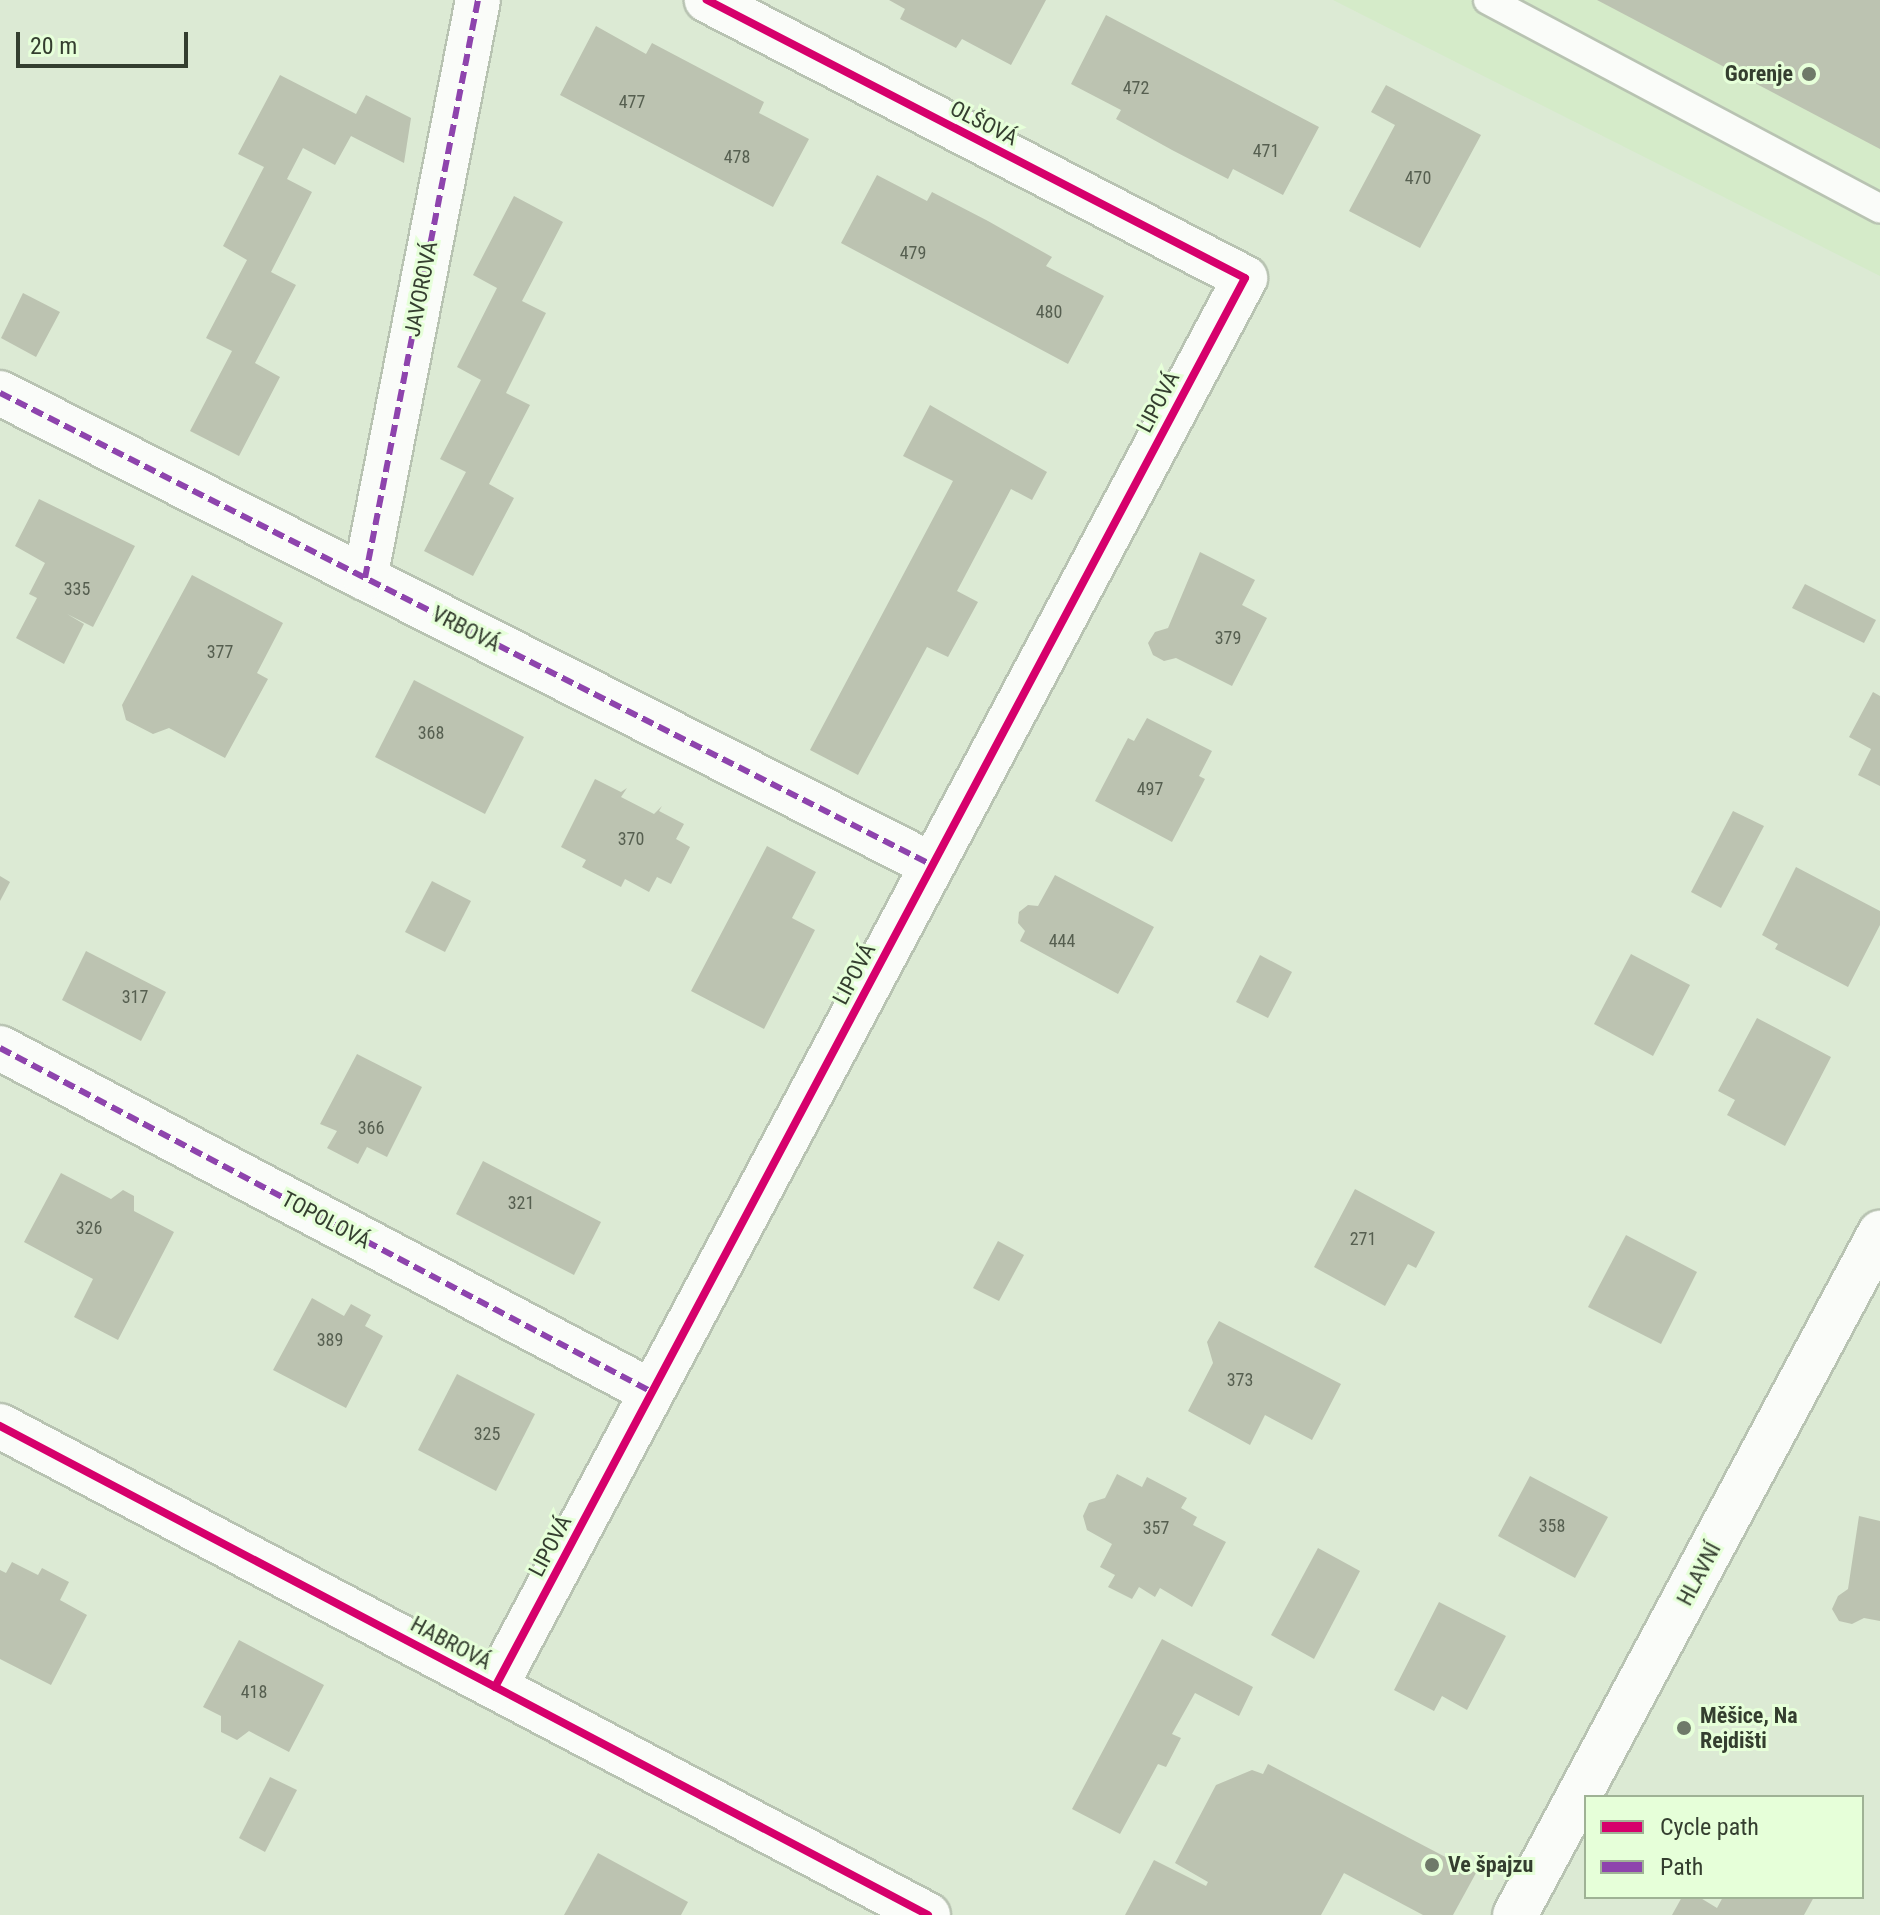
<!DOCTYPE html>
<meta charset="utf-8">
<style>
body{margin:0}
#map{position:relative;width:1880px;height:1915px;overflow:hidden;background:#dcead4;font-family:"Roboto Condensed",sans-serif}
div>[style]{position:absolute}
.built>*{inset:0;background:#d5ebc9}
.building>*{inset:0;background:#bcc3b1}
.roads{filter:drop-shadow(2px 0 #b8c3b2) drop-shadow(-2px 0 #b8c3b2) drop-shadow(0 2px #b8c3b2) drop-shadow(0 -2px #b8c3b2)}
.service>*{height:28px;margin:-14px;padding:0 14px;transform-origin:14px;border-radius:14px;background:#fafcf9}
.minor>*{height:44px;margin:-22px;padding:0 22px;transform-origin:22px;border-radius:22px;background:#fafcf9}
.tertiary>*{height:44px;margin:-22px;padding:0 22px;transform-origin:22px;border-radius:22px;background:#fafcf9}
.quiet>*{height:6px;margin-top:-3px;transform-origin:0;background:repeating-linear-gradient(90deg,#8e44ad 0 12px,transparent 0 18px)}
.cycleway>*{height:8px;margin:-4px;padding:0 4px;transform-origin:4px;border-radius:4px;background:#d6006c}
.dots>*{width:22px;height:22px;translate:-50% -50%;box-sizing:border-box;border:4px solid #e6ffd9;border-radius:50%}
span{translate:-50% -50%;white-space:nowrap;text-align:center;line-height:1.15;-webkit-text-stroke:6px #e6ffd9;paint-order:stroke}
.number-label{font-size:18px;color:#565f50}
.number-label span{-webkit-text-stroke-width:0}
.poi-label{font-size:22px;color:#343e2f;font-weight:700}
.right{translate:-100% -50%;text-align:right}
.left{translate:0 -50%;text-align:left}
.street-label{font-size:22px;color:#343e2f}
.legend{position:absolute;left:1584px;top:1795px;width:280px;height:104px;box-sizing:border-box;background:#e6ffd9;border:2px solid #9fb295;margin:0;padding:10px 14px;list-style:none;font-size:24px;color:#343e2f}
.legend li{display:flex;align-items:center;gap:16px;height:40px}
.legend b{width:40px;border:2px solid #9fb295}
.scale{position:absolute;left:16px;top:32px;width:172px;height:36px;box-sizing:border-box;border:4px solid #343e2f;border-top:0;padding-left:10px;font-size:24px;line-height:28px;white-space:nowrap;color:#343e2f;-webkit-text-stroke:6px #e6ffd9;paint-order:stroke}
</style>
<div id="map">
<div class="built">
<i style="clip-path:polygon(1333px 0,1880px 0,1880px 276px)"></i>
</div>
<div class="building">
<i style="clip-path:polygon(889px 0,1046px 0,1011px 65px,962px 39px,956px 48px,900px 19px,905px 9px)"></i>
<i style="clip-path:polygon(1597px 0,1880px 0,1880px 149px)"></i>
<i style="clip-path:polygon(1106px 15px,1319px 127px,1283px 195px,1233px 169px,1228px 179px,1172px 150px,1116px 119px,1121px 110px,1071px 84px)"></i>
<i style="clip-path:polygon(596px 26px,646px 54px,652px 43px,764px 102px,759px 113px,809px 139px,773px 207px,560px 95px)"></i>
<i style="clip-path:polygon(280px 75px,356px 114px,366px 95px,411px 118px,404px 163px,351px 136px,335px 165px,303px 148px,287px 179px,312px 192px,271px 272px,296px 285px,255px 363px,280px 377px,239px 456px,190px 431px,232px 351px,206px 338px,247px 260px,223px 246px,264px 167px,238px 154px)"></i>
<i style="clip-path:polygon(1386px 85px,1481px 135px,1420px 248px,1349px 211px,1395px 125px,1371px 112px)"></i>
<i style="clip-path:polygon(877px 175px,927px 201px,932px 192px,988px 221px,1052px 257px,1046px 266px,1104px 296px,1068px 364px,841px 243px)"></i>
<i style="clip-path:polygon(514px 196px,563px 222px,522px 301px,546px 313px,506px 393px,530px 405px,489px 484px,514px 498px,473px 576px,424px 551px,466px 472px,440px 459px,481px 380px,457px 367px,497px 288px,473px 275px)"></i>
<i style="clip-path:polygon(23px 293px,60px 312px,36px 357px,1px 338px)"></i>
<i style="clip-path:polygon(930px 405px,1047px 472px,1032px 500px,1011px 489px,957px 591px,978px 602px,948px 657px,927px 647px,858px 775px,810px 750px,953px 481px,903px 456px)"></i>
<i style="clip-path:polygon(39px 499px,135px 546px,93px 627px,67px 614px,84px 624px,64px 664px,16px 638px,37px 598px,29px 594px,45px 563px,15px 546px)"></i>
<i style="clip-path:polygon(1200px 552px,1255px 580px,1242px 605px,1267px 618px,1232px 686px,1176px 658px,1164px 661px,1153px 655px,1148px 643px,1155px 632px,1168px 628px)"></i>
<i style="clip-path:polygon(192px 575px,283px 623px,257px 673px,268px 679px,225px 758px,169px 728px,153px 734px,126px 720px,122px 705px)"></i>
<i style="clip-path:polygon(1805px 584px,1876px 620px,1864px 643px,1792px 608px)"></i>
<i style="clip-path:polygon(414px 680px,524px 737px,485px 814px,375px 757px)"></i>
<i style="clip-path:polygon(1873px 692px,1880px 696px,1880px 786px,1858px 775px,1871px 749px,1849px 737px)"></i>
<i style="clip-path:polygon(1147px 718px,1212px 751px,1199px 776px,1205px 779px,1172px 842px,1095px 801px,1128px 738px,1134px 741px)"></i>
<i style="clip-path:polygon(595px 779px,621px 792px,627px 788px,621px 797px,654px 814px,662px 806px,659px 811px,684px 824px,676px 839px,690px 847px,671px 884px,657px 877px,649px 892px,625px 879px,621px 887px,582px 867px,586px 860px,561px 847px)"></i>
<i style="clip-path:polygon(1733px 811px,1764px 826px,1721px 908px,1691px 892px)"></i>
<i style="clip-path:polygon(767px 846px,816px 872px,792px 918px,815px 930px,764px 1029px,691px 991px)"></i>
<i style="clip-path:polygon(1796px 867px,1880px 911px,1880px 925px,1848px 987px,1775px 949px,1778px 944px,1762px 935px)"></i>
<i style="clip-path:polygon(1055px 875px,1154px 927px,1118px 994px,1020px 941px,1025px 931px,1018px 923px,1019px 912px,1028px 905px,1038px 906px)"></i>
<i style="clip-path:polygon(0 876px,10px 882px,0 901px)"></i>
<i style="clip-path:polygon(432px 881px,471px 901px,445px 952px,405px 932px)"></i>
<i style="clip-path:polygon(86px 951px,166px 992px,141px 1041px,62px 1000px)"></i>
<i style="clip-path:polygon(1631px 954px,1690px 985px,1653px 1056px,1594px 1024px)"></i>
<i style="clip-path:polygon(1260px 955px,1292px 972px,1268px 1018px,1236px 1002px)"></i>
<i style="clip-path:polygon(1757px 1018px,1831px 1057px,1785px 1146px,1727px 1115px,1735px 1100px,1718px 1091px)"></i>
<i style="clip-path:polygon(357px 1054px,422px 1087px,387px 1157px,367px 1147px,358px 1164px,327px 1148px,337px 1131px,320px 1124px)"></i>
<i style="clip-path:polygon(483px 1161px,601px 1222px,574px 1275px,456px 1214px)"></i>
<i style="clip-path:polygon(61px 1173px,111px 1199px,123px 1190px,134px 1196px,134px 1211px,174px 1232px,118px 1340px,74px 1317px,93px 1279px,24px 1242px)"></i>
<i style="clip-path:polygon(1355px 1189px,1435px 1232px,1416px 1268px,1408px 1264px,1385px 1306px,1314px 1267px)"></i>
<i style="clip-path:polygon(1626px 1235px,1697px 1272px,1661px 1344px,1588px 1307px)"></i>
<i style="clip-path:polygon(998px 1241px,1024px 1255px,999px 1301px,973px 1288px)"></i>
<i style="clip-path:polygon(312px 1298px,344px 1316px,351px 1304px,371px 1315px,365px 1326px,383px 1336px,346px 1408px,273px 1370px)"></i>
<i style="clip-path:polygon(1219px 1321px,1341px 1384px,1312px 1440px,1265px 1415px,1250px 1445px,1188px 1411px,1213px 1363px,1207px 1342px)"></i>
<i style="clip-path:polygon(457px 1374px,535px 1414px,496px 1491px,418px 1450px)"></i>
<i style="clip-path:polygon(1117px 1474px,1142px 1487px,1147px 1477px,1187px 1498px,1181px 1508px,1197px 1517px,1193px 1525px,1226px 1542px,1192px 1607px,1160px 1588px,1155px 1597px,1139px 1587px,1132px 1599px,1108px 1587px,1115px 1575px,1100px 1567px,1112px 1544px,1087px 1530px,1083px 1516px,1089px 1503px,1105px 1498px)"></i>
<i style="clip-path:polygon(1530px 1476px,1608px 1517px,1575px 1578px,1498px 1536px)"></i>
<i style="clip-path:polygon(1859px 1516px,1880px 1521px,1880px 1621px,1864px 1618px,1852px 1624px,1839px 1621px,1832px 1609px,1838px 1596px,1848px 1589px)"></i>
<i style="clip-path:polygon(1318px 1548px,1360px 1571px,1314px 1659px,1271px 1635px)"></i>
<i style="clip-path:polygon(12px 1562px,38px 1575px,42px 1568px,69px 1582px,60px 1600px,87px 1615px,51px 1685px,0 1659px,0 1570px,6px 1573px)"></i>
<i style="clip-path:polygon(1439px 1602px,1506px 1636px,1467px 1710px,1442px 1696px,1434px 1711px,1394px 1690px)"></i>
<i style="clip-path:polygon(1162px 1639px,1253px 1687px,1239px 1716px,1195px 1693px,1172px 1734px,1181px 1738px,1166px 1767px,1158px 1764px,1120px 1834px,1072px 1809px)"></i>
<i style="clip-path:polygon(239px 1640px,324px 1685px,289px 1752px,249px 1731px,237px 1740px,221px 1732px,221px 1716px,203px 1707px)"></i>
<i style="clip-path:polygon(1268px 1764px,1476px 1873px,1453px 1915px,1423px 1915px,1344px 1873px,1321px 1915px,1125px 1915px,1154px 1860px,1206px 1886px,1208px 1882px,1175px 1863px,1216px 1785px,1252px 1770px,1263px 1774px)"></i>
<i style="clip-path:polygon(270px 1777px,297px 1790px,265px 1852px,239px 1838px)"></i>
<i style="clip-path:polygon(598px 1853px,688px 1902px,681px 1915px,564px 1915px)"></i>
<i style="clip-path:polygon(1682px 1897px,1699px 1897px,1717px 1908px,1723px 1897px,1814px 1897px,1804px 1915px,1672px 1915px)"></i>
</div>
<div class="roads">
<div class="service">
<i style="left:1488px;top:0;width:444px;rotate:28deg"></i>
</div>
<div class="minor">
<i style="left:0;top:393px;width:1045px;rotate:26.86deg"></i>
<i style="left:365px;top:578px;width:589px;rotate:-78.94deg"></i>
<i style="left:0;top:1048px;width:737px;rotate:27.82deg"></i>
<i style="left:0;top:1426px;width:1049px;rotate:27.79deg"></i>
<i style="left:495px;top:1687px;width:1596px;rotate:-61.97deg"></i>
<i style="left:1245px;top:278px;width:606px;rotate:-152.67deg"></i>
</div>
<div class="tertiary">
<i style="left:1515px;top:1915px;width:774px;rotate:-61.84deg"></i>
</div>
</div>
<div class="quiet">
<i style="left:0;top:393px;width:1045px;rotate:26.86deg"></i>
<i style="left:365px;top:578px;width:589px;rotate:-78.94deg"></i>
<i style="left:0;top:1048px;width:737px;rotate:27.82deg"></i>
</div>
<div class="cycleway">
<i style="left:0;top:1426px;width:1049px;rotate:27.79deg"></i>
<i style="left:495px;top:1687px;width:1596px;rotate:-61.97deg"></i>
<i style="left:1245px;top:278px;width:606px;rotate:-152.67deg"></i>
</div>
<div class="dots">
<i style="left:1809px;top:74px;background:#6f7a69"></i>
<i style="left:1684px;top:1728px;background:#6f7a69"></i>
<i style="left:1432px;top:1865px;background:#6f7a69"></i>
</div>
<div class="number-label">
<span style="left:1136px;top:88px">472</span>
<span style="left:632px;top:102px">477</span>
<span style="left:1266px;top:151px">471</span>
<span style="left:737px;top:157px">478</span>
<span style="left:1418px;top:178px">470</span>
<span style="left:913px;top:253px">479</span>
<span style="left:1049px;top:312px">480</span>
<span style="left:77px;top:589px">335</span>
<span style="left:1228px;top:638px">379</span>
<span style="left:220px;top:652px">377</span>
<span style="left:431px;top:733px">368</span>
<span style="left:1150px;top:789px">497</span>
<span style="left:631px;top:839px">370</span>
<span style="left:1062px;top:941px">444</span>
<span style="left:135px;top:997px">317</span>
<span style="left:371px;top:1128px">366</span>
<span style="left:521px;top:1203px">321</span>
<span style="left:89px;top:1228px">326</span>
<span style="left:1363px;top:1239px">271</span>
<span style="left:330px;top:1340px">389</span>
<span style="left:1240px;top:1380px">373</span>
<span style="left:487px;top:1434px">325</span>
<span style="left:1552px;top:1526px">358</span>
<span style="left:1156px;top:1528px">357</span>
<span style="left:254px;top:1692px">418</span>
</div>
<div class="poi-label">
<span class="right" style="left:1793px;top:74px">Gorenje</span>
<span class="left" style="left:1700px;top:1728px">Měšice, Na<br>Rejdišti</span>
<span class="left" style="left:1448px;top:1865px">Ve špajzu</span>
</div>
<div class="street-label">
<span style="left:984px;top:123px;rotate:27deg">OLŠOVÁ</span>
<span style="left:421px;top:289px;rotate:-79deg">JAVOROVÁ</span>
<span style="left:1158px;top:402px;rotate:-62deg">LIPOVÁ</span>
<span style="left:466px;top:629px;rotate:27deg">VRBOVÁ</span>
<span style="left:854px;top:974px;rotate:-62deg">LIPOVÁ</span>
<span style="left:326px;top:1220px;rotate:28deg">TOPOLOVÁ</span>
<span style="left:550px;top:1546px;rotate:-62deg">LIPOVÁ</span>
<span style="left:1699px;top:1574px;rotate:-62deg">HLAVNÍ</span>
<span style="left:451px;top:1643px;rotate:28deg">HABROVÁ</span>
</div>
<ul class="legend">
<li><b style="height:10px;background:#d6006c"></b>Cycle path</li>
<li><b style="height:10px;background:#8e44ad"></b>Path</li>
</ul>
<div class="scale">20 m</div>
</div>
